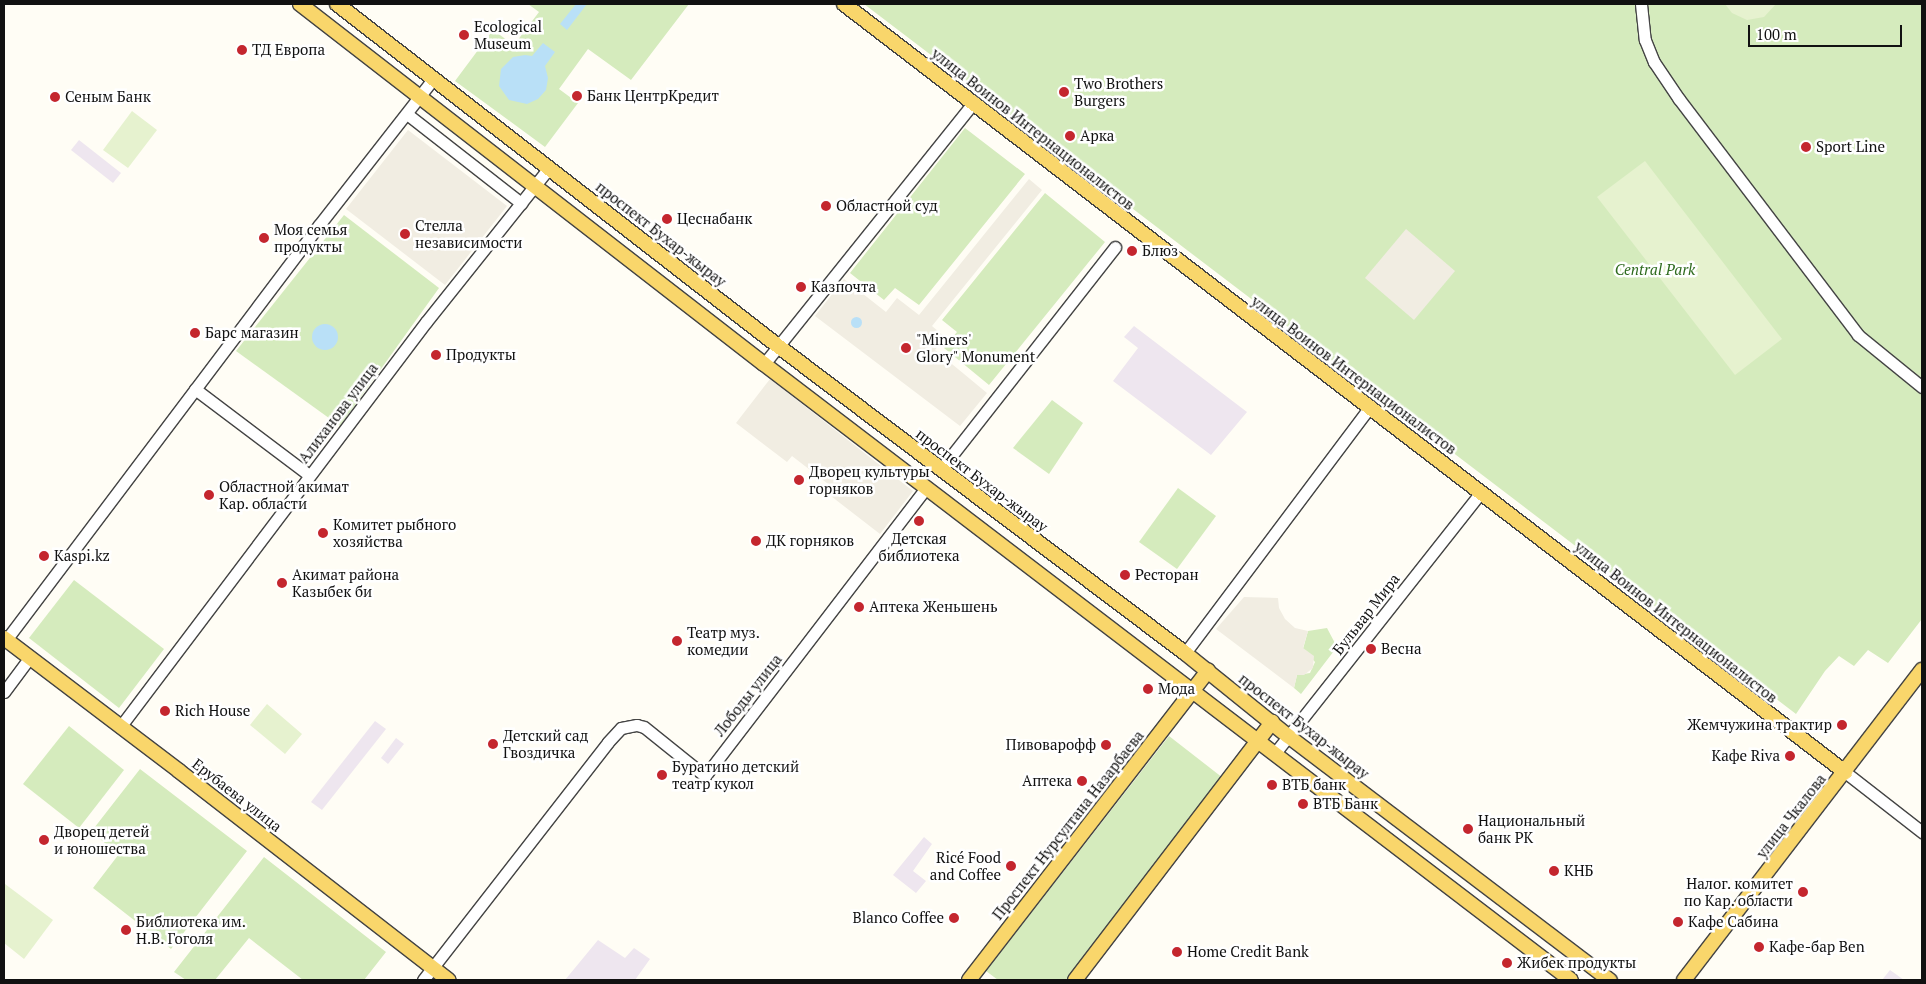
<!DOCTYPE html>
<meta charset="utf-8">
<style>
body{margin:0}
#map{position:relative;width:1926px;height:984px;overflow:hidden;background:#fffdf5;font-family:"PT Serif",serif}
div>[style]{position:absolute}
.industrial>*{inset:0;background:#eee6ef}
.green>*{inset:0;background:#d5ebbd}
.pitch>*{inset:0;background:#e6f2cf}
.plaza>*{inset:0;background:#f1ede2}
.water>*{inset:0;background:#b9e0f7}
.round{border-radius:50%}
.roads{filter:drop-shadow(1px 0 #444) drop-shadow(-1px 0 #444) drop-shadow(0 1px #444) drop-shadow(0 -1px #444)}
.minor>*{height:11px;margin:-5.5px;padding:0 5.5px;transform-origin:5.5px;border-radius:5.5px;background:#fff}
.major>*{height:14px;margin:-7px;padding:0 7px;transform-origin:7px;border-radius:7px;background:#f9d66b}
.dots>*{width:14px;height:14px;translate:-50% -50%;box-sizing:border-box;border:2px solid #fff;border-radius:50%}
span{translate:-50% -50%;white-space:nowrap;text-align:center;line-height:1.15;-webkit-text-stroke:5px #fff;paint-order:stroke}
.poi-label{font-size:15px;color:#111}
.left{translate:0 -50%;text-align:left}
.right{translate:-100% -50%;text-align:right}
.street-label{font-size:15px;color:#111}
.park-label{font-size:15px;color:#2f6b1f;font-style:italic}
.frame{position:absolute;inset:0;border:5px solid #111;pointer-events:none}
.scale{position:absolute;left:1748px;top:25px;width:154px;height:22px;box-sizing:border-box;border:2px solid #111;border-top:0;padding-left:6px;font-size:15px;line-height:18px;white-space:nowrap;color:#111;-webkit-text-stroke:4px #fff;paint-order:stroke}
</style>
<div id="map">
<div class="industrial">
<i style="clip-path:polygon(79px 140px,121px 173px,113px 183px,71px 150px)"></i>
<i style="clip-path:polygon(1134px 326px,1247px 412px,1211px 455px,1113px 381px,1138px 348px,1124px 337px)"></i>
<i style="clip-path:polygon(375px 721px,386px 729px,322px 810px,311px 802px)"></i>
<i style="clip-path:polygon(396px 738px,404px 744px,388px 764px,381px 758px)"></i>
<i style="clip-path:polygon(924px 837px,932px 844px,913px 871px,926px 881px,916px 893px,893px 875px)"></i>
<i style="clip-path:polygon(598px 940px,625px 958px,634px 948px,650px 959px,635px 980px,565px 980px)"></i>
<i style="clip-path:polygon(1890px 970px,1904px 980px,1882px 980px)"></i>
</div>
<div class="green">
<i style="clip-path:polygon(528px 4px,689px 4px,631px 80px,588px 49px,559px 89px,578px 103px,545px 147px,455px 81px,493px 30px,514px 45px,539px 12px)"></i>
<i style="clip-path:polygon(864px 4px,1922px 4px,1922px 619px,1888px 663px,1868px 650px,1854px 666px,1839px 656px,1825px 671px,1796px 714px)"></i>
<i style="clip-path:polygon(965px 128px,1025px 174px,919px 305px,895px 288px,884px 300px,850px 273px)"></i>
<i style="clip-path:polygon(1045px 193px,1105px 242px,989px 385px,944px 348px,957px 332px,942px 320px)"></i>
<i style="clip-path:polygon(344px 215px,439px 288px,340px 426px,236px 351px)"></i>
<i style="clip-path:polygon(1052px 400px,1083px 423px,1049px 474px,1013px 448px)"></i>
<i style="clip-path:polygon(1178px 488px,1216px 516px,1177px 569px,1139px 542px)"></i>
<i style="clip-path:polygon(74px 580px,164px 649px,119px 708px,29px 638px)"></i>
<i style="clip-path:polygon(1327px 628px,1337px 647px,1301px 694px,1294px 688px,1297px 675px,1310px 673px,1315px 662px,1303px 649px,1308px 631px)"></i>
<i style="clip-path:polygon(69px 726px,124px 770px,79px 828px,23px 784px)"></i>
<i style="clip-path:polygon(1169px 736px,1223px 778px,1066px 980px,998px 980px,986px 971px)"></i>
<i style="clip-path:polygon(140px 769px,247px 851px,171px 949px,93px 888px,119px 854px,91px 832px)"></i>
<i style="clip-path:polygon(264px 857px,386px 952px,364px 980px,303px 980px,249px 938px,215px 980px,186px 980px,174px 972px)"></i>
</div>
<div class="pitch">
<i style="clip-path:polygon(1725px 4px,1776px 4px,1764px 17px,1747px 20px,1732px 13px)"></i>
<i style="clip-path:polygon(132px 111px,157px 130px,128px 168px,103px 150px)"></i>
<i style="clip-path:polygon(1645px 161px,1782px 339px,1735px 375px,1597px 197px)"></i>
<i style="clip-path:polygon(267px 704px,302px 734px,285px 754px,250px 725px)"></i>
<i style="clip-path:polygon(5px 884px,53px 920px,24px 959px,4px 943px)"></i>
</div>
<div class="plaza">
<i style="clip-path:polygon(408px 130px,507px 206px,445px 285px,346px 209px)"></i>
<i style="clip-path:polygon(1029px 179px,1042px 190px,932px 326px,945px 337px,935px 350px,987px 393px,960px 426px,815px 316px,844px 279px,886px 312px,897px 298px,919px 315px)"></i>
<i style="clip-path:polygon(1406px 229px,1455px 271px,1414px 320px,1365px 278px)"></i>
<i style="clip-path:polygon(770px 379px,913px 491px,880px 534px,827px 493px,832px 487px,792px 456px,787px 462px,736px 423px)"></i>
<i style="clip-path:polygon(1244px 597px,1278px 598px,1279px 608px,1285px 619px,1295px 628px,1308px 631px,1303px 648px,1314px 656px,1313px 668px,1304px 675px,1297px 675px,1294px 688px,1216px 629px)"></i>
</div>
<div class="water">
<i style="clip-path:polygon(576px 4px,587px 4px,567px 30px,560px 24px)"></i>
<i style="clip-path:polygon(543px 43px,555px 52px,545px 66px,548px 78px,546px 90px,538px 99px,527px 104px,509px 100px,499px 86px,501px 69px,513px 57px,525px 55px,532px 56px)"></i>
<i class="round" style="left:850.5px;top:316.5px;width:11px;height:11px"></i>
<i class="round" style="left:312px;top:324px;width:26px;height:26px"></i>
</div>
<div class="roads">
<div class="minor">
<i style="left:1641px;top:4px;width:36px;rotate:84deg"></i>
<i style="left:1645px;top:40px;width:24px;rotate:68deg"></i>
<i style="left:1654px;top:62px;width:45px;rotate:56deg"></i>
<i style="left:1679px;top:99px;width:296px;rotate:52.8deg"></i>
<i style="left:1858px;top:335px;width:82px;rotate:39.1deg"></i>
<i style="left:407px;top:114px;width:145px;rotate:38deg"></i>
<i style="left:764px;top:364px;width:336px;rotate:-51.3deg"></i>
<i style="left:195px;top:389px;width:143px;rotate:37deg"></i>
<i style="left:941px;top:469px;width:282px;rotate:-51.9deg"></i>
<i style="left:6px;top:640px;width:520px;rotate:-52.98deg"></i>
<i style="left:319px;top:225px;width:185px;rotate:-52deg"></i>
<i style="left:1185px;top:653px;width:308px;rotate:-53.1deg"></i>
<i style="left:4px;top:692px;width:44px;rotate:-53.4deg"></i>
<i style="left:120px;top:727px;width:508px;rotate:-52.93deg"></i>
<i style="left:426px;top:322px;width:197px;rotate:-51.4deg"></i>
<i style="left:1275px;top:753px;width:333px;rotate:-51.7deg"></i>
<i style="left:1845px;top:772px;width:98px;rotate:37.9deg"></i>
<i style="left:423px;top:980px;width:301px;rotate:-52.1deg"></i>
<i style="left:608px;top:742px;width:19px;rotate:-47deg"></i>
<i style="left:621px;top:728px;width:16px;rotate:-11deg"></i>
<i style="left:637px;top:725px;width:7px;rotate:16deg"></i>
<i style="left:644px;top:727px;width:78px;rotate:38.8deg"></i>
<i style="left:705px;top:776px;width:364px;rotate:-52.5deg"></i>
</div>
<div class="major">
<i style="left:300px;top:4px;width:587px;rotate:37.81deg"></i>
<i style="left:764px;top:364px;width:1015px;rotate:37.36deg"></i>
<i style="left:337px;top:4px;width:558px;rotate:37.79deg"></i>
<i style="left:778px;top:346px;width:510px;rotate:37.03deg"></i>
<i style="left:1185px;top:653px;width:132px;rotate:38.9deg"></i>
<i style="left:1288px;top:736px;width:404px;rotate:37.2deg"></i>
<i style="left:844px;top:4px;width:1262px;rotate:37.5deg"></i>
<i style="left:4px;top:638px;width:220px;rotate:37.2deg"></i>
<i style="left:179px;top:771px;width:341px;rotate:37.8deg"></i>
<i style="left:969px;top:980px;width:391px;rotate:-52.3deg"></i>
<i style="left:1075px;top:980px;width:325px;rotate:-52.6deg"></i>
<i style="left:1684px;top:980px;width:391px;rotate:-52.5deg"></i>
</div>
</div>
<div class="dots">
<i style="left:464px;top:35px;background:#c4262e"></i>
<i style="left:242px;top:50px;background:#c4262e"></i>
<i style="left:1064px;top:92px;background:#c4262e"></i>
<i style="left:577px;top:96px;background:#c4262e"></i>
<i style="left:55px;top:97px;background:#c4262e"></i>
<i style="left:1070px;top:136px;background:#c4262e"></i>
<i style="left:1806px;top:147px;background:#c4262e"></i>
<i style="left:826px;top:206px;background:#c4262e"></i>
<i style="left:667px;top:219px;background:#c4262e"></i>
<i style="left:405px;top:234px;background:#c4262e"></i>
<i style="left:264px;top:238px;background:#c4262e"></i>
<i style="left:1132px;top:251px;background:#c4262e"></i>
<i style="left:801px;top:287px;background:#c4262e"></i>
<i style="left:195px;top:333px;background:#c4262e"></i>
<i style="left:906px;top:348px;background:#c4262e"></i>
<i style="left:436px;top:355px;background:#c4262e"></i>
<i style="left:799px;top:480px;background:#c4262e"></i>
<i style="left:209px;top:495px;background:#c4262e"></i>
<i style="left:919px;top:521px;background:#c4262e"></i>
<i style="left:323px;top:533px;background:#c4262e"></i>
<i style="left:756px;top:541px;background:#c4262e"></i>
<i style="left:44px;top:556px;background:#c4262e"></i>
<i style="left:1125px;top:575px;background:#c4262e"></i>
<i style="left:282px;top:583px;background:#c4262e"></i>
<i style="left:859px;top:607px;background:#c4262e"></i>
<i style="left:677px;top:641px;background:#c4262e"></i>
<i style="left:1371px;top:649px;background:#c4262e"></i>
<i style="left:1148px;top:689px;background:#c4262e"></i>
<i style="left:165px;top:711px;background:#c4262e"></i>
<i style="left:1842px;top:725px;background:#c4262e"></i>
<i style="left:493px;top:744px;background:#c4262e"></i>
<i style="left:1106px;top:745px;background:#c4262e"></i>
<i style="left:1790px;top:756px;background:#c4262e"></i>
<i style="left:662px;top:775px;background:#c4262e"></i>
<i style="left:1082px;top:781px;background:#c4262e"></i>
<i style="left:1272px;top:785px;background:#c4262e"></i>
<i style="left:1303px;top:804px;background:#c4262e"></i>
<i style="left:1468px;top:829px;background:#c4262e"></i>
<i style="left:44px;top:840px;background:#c4262e"></i>
<i style="left:1011px;top:866px;background:#c4262e"></i>
<i style="left:1554px;top:871px;background:#c4262e"></i>
<i style="left:1803px;top:892px;background:#c4262e"></i>
<i style="left:954px;top:918px;background:#c4262e"></i>
<i style="left:1678px;top:922px;background:#c4262e"></i>
<i style="left:126px;top:930px;background:#c4262e"></i>
<i style="left:1759px;top:947px;background:#c4262e"></i>
<i style="left:1177px;top:952px;background:#c4262e"></i>
<i style="left:1507px;top:963px;background:#c4262e"></i>
</div>
<div class="poi-label">
<span class="left" style="left:474px;top:35px">Ecological<br>Museum</span>
<span class="left" style="left:252px;top:50px">ТД Европа</span>
<span class="left" style="left:1074px;top:92px">Two Brothers<br>Burgers</span>
<span class="left" style="left:587px;top:96px">Банк ЦентрКредит</span>
<span class="left" style="left:65px;top:97px">Сеным Банк</span>
<span class="left" style="left:1080px;top:136px">Арка</span>
<span class="left" style="left:1816px;top:147px">Sport Line</span>
<span class="left" style="left:836px;top:206px">Областной суд</span>
<span class="left" style="left:677px;top:219px">Цеснабанк</span>
<span class="left" style="left:415px;top:234px">Стелла<br>независимости</span>
<span class="left" style="left:274px;top:238px">Моя семья<br>продукты</span>
<span class="left" style="left:1142px;top:251px">Блюз</span>
<span class="left" style="left:811px;top:287px">Казпочта</span>
<span class="left" style="left:205px;top:333px">Барс магазин</span>
<span class="left" style="left:916px;top:348px">"Miners'<br>Glory" Monument</span>
<span class="left" style="left:446px;top:355px">Продукты</span>
<span class="left" style="left:809px;top:480px">Дворец культуры<br>горняков</span>
<span class="left" style="left:219px;top:495px">Областной акимат<br>Кар. области</span>
<span class="left" style="left:333px;top:533px">Комитет рыбного<br>хозяйства</span>
<span style="left:919px;top:547px">Детская<br>библиотека</span>
<span class="left" style="left:766px;top:541px">ДК горняков</span>
<span class="left" style="left:54px;top:556px">Kaspi.kz</span>
<span class="left" style="left:292px;top:583px">Акимат района<br>Казыбек би</span>
<span class="left" style="left:1135px;top:575px">Ресторан</span>
<span class="left" style="left:869px;top:607px">Аптека Женьшень</span>
<span class="left" style="left:687px;top:641px">Театр муз.<br>комедии</span>
<span class="left" style="left:1381px;top:649px">Весна</span>
<span class="left" style="left:1158px;top:689px">Мода</span>
<span class="left" style="left:175px;top:711px">Rich House</span>
<span class="right" style="left:1832px;top:725px">Жемчужина трактир</span>
<span class="left" style="left:503px;top:744px">Детский сад<br>Гвоздичка</span>
<span class="right" style="left:1096px;top:745px">Пивоварофф</span>
<span class="right" style="left:1780px;top:756px">Кафе Riva</span>
<span class="left" style="left:672px;top:775px">Буратино детский<br>театр кукол</span>
<span class="right" style="left:1072px;top:781px">Аптека</span>
<span class="left" style="left:1282px;top:785px">ВТБ банк</span>
<span class="left" style="left:1313px;top:804px">ВТБ Банк</span>
<span class="left" style="left:1478px;top:829px">Национальный<br>банк РК</span>
<span class="left" style="left:54px;top:840px">Дворец детей<br>и юношества</span>
<span class="right" style="left:1001px;top:866px">Ricé Food<br>and Coffee</span>
<span class="left" style="left:1564px;top:871px">КНБ</span>
<span class="right" style="left:1793px;top:892px">Налог. комитет<br>по Кар. области</span>
<span class="right" style="left:944px;top:918px">Blanco Coffee</span>
<span class="left" style="left:136px;top:930px">Библиотека им.<br>Н.В. Гоголя</span>
<span class="left" style="left:1688px;top:922px">Кафе Сабина</span>
<span class="left" style="left:1769px;top:947px">Кафе-бар Ben</span>
<span class="left" style="left:1187px;top:952px">Home Credit Bank</span>
<span class="left" style="left:1517px;top:963px">Жибек продукты</span>
</div>
<div class="street-label">
<span style="left:1033px;top:129px;rotate:38deg">улица Воинов Интернационалистов</span>
<span style="left:661px;top:234px;rotate:38deg">проспект Бухар-жырау</span>
<span style="left:1354px;top:375px;rotate:37deg">улица Воинов Интернационалистов</span>
<span style="left:338px;top:413px;rotate:-53deg">Алиханова улица</span>
<span style="left:982px;top:480px;rotate:37deg">проспект Бухар-жырау</span>
<span style="left:1366px;top:614px;rotate:-52deg">Бульвар Мира</span>
<span style="left:1676px;top:622px;rotate:38deg">улица Воинов Интернационалистов</span>
<span style="left:748px;top:695px;rotate:-52deg">Лободы улица</span>
<span style="left:1304px;top:726px;rotate:38deg">проспект Бухар-жырау</span>
<span style="left:237px;top:795px;rotate:38deg">Ерубаева улица</span>
<span style="left:1791px;top:816px;rotate:-52deg">улица Чкалова</span>
<span style="left:1068px;top:825px;rotate:-52deg">Проспект Нурсултана Назарбаева</span>
</div>
<div class="park-label">
<span style="left:1655px;top:270px">Central Park</span>
</div>
<div class="frame"></div>
<div class="scale">100 m</div>
</div>
